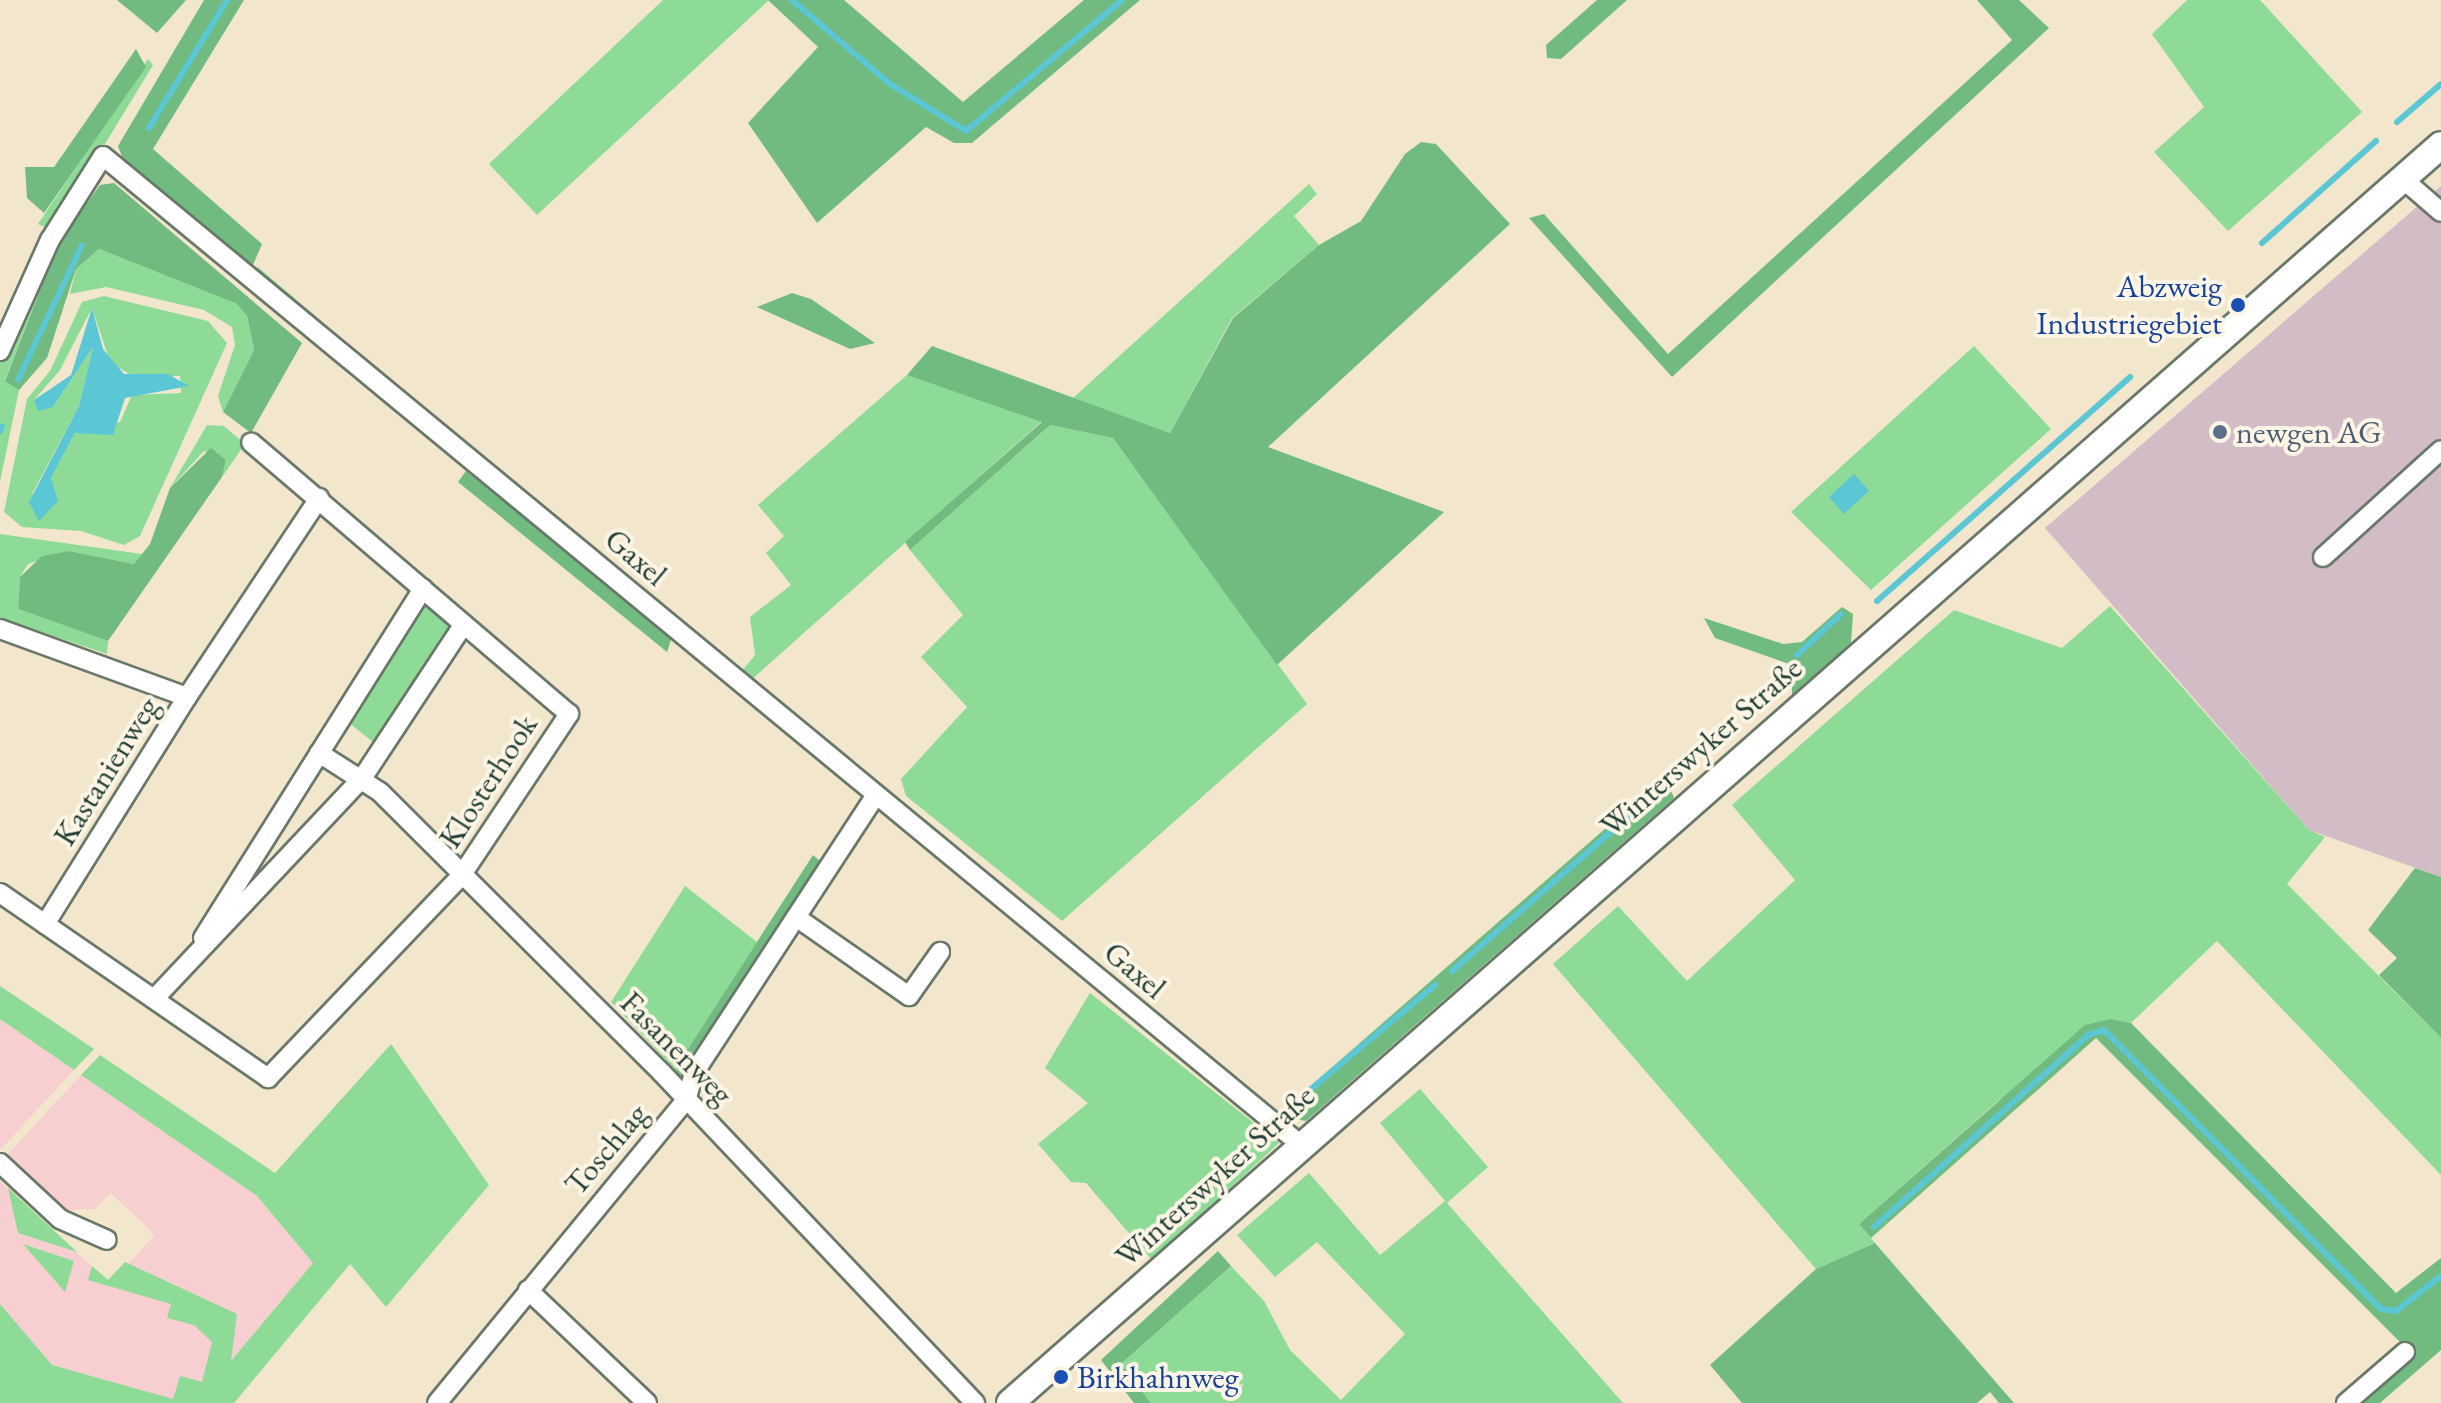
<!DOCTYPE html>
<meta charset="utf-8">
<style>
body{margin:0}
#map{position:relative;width:2441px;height:1403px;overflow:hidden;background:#f2e7cc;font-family:"EB Garamond",serif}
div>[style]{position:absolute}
.built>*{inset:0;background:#f7cfd1}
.industrial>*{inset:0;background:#d2bdc6}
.green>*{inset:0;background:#8edb98}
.forest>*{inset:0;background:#72bb80}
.water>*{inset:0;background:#5bc6d4}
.stream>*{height:6px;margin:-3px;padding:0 3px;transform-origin:3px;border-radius:3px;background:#5bc6d4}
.roads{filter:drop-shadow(2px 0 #697869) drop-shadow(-2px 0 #697869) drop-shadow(0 2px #697869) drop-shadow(0 -2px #697869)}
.street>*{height:18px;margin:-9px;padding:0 9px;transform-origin:9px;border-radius:9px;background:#fff}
.secondary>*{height:26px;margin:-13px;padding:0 13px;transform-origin:13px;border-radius:13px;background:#fff}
.dots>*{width:22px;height:22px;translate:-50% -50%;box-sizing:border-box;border:4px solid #fcf5e5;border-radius:50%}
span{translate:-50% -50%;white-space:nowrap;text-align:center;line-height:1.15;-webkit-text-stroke:8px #fcf5e5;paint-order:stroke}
.transit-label{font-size:32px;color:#164399}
.right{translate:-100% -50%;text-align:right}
.left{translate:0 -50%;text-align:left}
.service-label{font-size:32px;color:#4e5e75}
.street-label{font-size:32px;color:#1f3d34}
</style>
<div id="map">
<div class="built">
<i style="clip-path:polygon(0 1019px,74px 1070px,1px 1149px,0 1148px)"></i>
<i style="clip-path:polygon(81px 1075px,257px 1196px,313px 1263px,196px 1403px,49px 1403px,0 1346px,0 1181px,110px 1283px,155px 1235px,111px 1193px,95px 1209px,67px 1210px,7px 1155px)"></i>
</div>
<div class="industrial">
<i style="clip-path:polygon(2441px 186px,2441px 877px,2309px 830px,2045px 528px)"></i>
</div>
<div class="green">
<i style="clip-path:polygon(663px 0,769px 0,537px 215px,489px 164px)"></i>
<i style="clip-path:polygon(2187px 0,2260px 0,2362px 112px,2228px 231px,2154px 152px,2204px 107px,2152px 34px)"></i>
<i style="clip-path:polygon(148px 59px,153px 65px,102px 149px,48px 229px,38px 224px)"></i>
<i style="clip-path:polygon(1309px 184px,1317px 194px,1294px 216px,1319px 245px,1232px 318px,1170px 433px,1073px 398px)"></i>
<i style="clip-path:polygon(59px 241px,5px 380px,19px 390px,0 482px,0 358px)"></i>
<i style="clip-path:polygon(99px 249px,237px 304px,247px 316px,254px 350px,223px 412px,218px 396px,235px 345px,232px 327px,204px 310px,106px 287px,70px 294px,76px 269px)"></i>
<i style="clip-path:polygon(258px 267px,362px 356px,360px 359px,250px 272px)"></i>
<i style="clip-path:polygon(evenodd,104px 296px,208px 321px,227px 343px,140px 536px,124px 545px,81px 531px,22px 527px,4px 512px,27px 399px,50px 371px,82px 302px,104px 296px,92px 308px,110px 362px,134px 377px,180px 376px,181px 393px,132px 395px,120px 422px,75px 433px,51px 478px,57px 501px,32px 494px,79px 406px,93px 347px,53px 407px,34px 400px,60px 370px,92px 308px)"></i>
<i style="clip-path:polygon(1974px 346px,2051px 429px,1871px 590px,1791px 512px)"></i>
<i style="clip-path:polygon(907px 375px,1042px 421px,751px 680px,741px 672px,755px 655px,750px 617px,791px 585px,766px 553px,784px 536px,758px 505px)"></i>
<i style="clip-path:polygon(207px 425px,224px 426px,245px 444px,222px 477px,226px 460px,204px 451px,170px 488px)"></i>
<i style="clip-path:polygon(1050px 425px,1113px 438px,1307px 704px,1062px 921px,906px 796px,901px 779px,967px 707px,921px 657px,963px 615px,910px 550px)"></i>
<i style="clip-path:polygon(0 534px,142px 554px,134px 564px,69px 551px,28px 564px,20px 577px,18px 609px,108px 641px,107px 654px,0 618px)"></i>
<i style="clip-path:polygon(423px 603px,452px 627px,377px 745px,349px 723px)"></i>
<i style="clip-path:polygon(2110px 606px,2309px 830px,2325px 837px,2287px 884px,2441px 1038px,2441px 1175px,2217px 941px,2131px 1023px,2111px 1019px,1998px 1101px,1859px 1224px,1875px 1243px,1816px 1269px,1553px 964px,1618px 906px,1687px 981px,1795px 880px,1732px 805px,1954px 610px,2062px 648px)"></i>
<i style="clip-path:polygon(685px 886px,757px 942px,675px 1069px,611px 1002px)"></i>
<i style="clip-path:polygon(0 986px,94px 1049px,74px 1070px,0 1019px)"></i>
<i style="clip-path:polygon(1090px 993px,1279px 1143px,1152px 1260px,1086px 1183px,1071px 1182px,1038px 1144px,1088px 1103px,1045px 1068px)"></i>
<i style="clip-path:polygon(391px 1044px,489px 1185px,386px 1307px,350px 1264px,234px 1403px,0 1403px,0 1304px,52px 1365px,173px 1399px,180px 1376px,202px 1382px,212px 1342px,194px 1325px,167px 1318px,171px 1304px,88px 1280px,92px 1266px,108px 1280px,125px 1262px,237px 1314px,231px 1361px,313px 1263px,257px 1196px,81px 1075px,100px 1055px,275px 1173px)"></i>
<i style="clip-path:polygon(1420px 1089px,1488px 1167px,1447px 1203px,1623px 1403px,1151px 1403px,1121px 1364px,1231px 1266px,1264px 1301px,1290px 1350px,1341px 1400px,1405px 1334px,1317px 1242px,1275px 1277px,1237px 1235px,1309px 1173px,1380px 1255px,1445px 1201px,1380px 1123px)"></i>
<i style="clip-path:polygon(8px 1188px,77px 1252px,18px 1233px)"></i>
<i style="clip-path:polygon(23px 1244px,74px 1261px,65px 1292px)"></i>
</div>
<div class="forest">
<i style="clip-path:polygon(117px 0,186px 0,157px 33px)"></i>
<i style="clip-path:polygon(204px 0,244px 0,153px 149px,262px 244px,250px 272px,124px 162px,118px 146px)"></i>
<i style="clip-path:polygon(768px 0,844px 0,963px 102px,1084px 0,1140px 0,972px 143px,954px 143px,926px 127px,817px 223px,748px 123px,818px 47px)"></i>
<i style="clip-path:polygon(1597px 0,1627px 0,1561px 59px,1547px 58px,1546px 45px)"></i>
<i style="clip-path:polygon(1977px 0,2019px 0,2049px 28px,1672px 377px,1529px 218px,1544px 214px,1668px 354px,2012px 40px)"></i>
<i style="clip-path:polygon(136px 49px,146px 67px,44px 213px,27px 198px,25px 167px,54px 167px)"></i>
<i style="clip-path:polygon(1421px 142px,1436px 144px,1510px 224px,1268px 447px,1444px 512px,1277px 665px,1113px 438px,1050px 425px,910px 550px,905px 542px,1042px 422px,907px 375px,932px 346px,1170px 433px,1233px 318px,1319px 245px,1361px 221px,1405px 154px)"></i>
<i style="clip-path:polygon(114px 183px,302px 343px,251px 433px,223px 412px,254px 350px,247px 316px,237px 304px,99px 249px,76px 269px,47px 358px,19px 390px,5px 381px,59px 241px,100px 185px)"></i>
<i style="clip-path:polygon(792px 293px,811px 299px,875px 343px,850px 349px,757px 307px)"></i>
<i style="clip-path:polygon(211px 448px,226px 460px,222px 477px,108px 641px,18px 609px,20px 577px,42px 556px,69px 551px,134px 564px,150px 544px,170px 488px)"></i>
<i style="clip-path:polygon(466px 471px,672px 637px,667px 652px,458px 482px)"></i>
<i style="clip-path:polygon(1842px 607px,1853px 614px,1851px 643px,1792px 697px,1792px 665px,1715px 638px,1704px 618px,1783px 644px,1802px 642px)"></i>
<i style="clip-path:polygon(1668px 783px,1674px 798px,1306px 1121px,1294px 1119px,1290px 1104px,1622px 814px)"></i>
<i style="clip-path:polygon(813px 855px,820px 861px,681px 1077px,675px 1069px)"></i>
<i style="clip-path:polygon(2415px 868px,2441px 877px,2441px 1038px,2379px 975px,2397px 958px,2368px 930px)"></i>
<i style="clip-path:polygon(2111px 1019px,2131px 1023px,2396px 1293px,2441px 1258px,2441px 1350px,2380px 1403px,2352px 1403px,2404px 1346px,2096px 1038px,1871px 1238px,1859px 1224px,2085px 1025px)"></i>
<i style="clip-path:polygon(1875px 1243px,2014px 1403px,1999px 1403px,1990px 1392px,1977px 1403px,1742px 1403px,1710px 1365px,1816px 1269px)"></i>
<i style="clip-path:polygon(1218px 1251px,1231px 1266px,1121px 1364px,1151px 1403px,1134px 1403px,1101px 1360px)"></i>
</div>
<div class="water">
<i style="clip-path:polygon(92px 308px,103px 349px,124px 374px,168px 374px,189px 386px,125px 398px,113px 435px,75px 433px,51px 478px,58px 501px,39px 521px,29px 502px,79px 406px,93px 347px,53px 407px,38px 411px,34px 400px,71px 375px)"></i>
<i style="clip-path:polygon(1854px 474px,1869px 491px,1844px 514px,1829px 497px)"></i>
</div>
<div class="stream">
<i style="left:792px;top:0;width:129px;rotate:40.6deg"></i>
<i style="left:890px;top:84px;width:89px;rotate:31.7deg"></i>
<i style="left:966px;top:131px;width:204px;rotate:-40deg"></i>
<i style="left:2397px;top:122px;width:58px;rotate:-40.8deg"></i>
<i style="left:149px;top:128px;width:150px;rotate:-58.6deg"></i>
<i style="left:2262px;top:243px;width:153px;rotate:-41.8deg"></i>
<i style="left:18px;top:380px;width:149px;rotate:-64.6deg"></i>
<i style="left:0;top:431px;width:5px;rotate:-68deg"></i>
<i style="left:1877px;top:601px;width:338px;rotate:-41.5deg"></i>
<i style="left:1797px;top:655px;width:60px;rotate:-43deg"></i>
<i style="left:1452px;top:971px;width:244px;rotate:-41.2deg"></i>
<i style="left:1298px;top:1100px;width:179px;rotate:-40deg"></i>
<i style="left:1874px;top:1227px;width:288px;rotate:-41.9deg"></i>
<i style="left:2088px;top:1035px;width:17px;rotate:-17deg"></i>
<i style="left:2104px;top:1030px;width:393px;rotate:45.2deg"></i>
<i style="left:2381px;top:1309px;width:15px;rotate:8deg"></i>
<i style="left:2396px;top:1311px;width:57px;rotate:-37.9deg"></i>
</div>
<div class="roads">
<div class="street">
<i style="left:2403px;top:179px;width:50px;rotate:41deg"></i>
<i style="left:0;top:351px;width:122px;rotate:-65.8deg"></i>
<i style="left:50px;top:240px;width:99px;rotate:-57.8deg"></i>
<i style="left:103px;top:156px;width:1553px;rotate:39.54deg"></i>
<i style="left:2323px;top:557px;width:159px;rotate:-42.2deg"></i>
<i style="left:0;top:629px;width:199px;rotate:20deg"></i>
<i style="left:187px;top:697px;width:268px;rotate:122deg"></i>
<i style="left:187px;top:697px;width:239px;rotate:-56.4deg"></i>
<i style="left:319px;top:753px;width:72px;rotate:32.6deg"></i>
<i style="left:380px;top:792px;width:398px;rotate:44.9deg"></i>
<i style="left:662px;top:1073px;width:455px;rotate:46.5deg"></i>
<i style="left:0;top:893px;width:326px;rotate:34.6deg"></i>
<i style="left:268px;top:1078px;width:279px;rotate:-46.3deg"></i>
<i style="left:461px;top:876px;width:195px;rotate:-56.3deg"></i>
<i style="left:569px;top:714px;width:418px;rotate:-139.5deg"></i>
<i style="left:796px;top:917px;width:138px;rotate:35deg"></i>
<i style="left:909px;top:996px;width:54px;rotate:-54.8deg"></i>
<i style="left:203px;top:938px;width:413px;rotate:-57.8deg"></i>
<i style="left:154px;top:999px;width:305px;rotate:-46.7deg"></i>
<i style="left:363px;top:777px;width:183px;rotate:-56.6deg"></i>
<i style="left:0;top:1163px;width:82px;rotate:43deg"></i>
<i style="left:60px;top:1219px;width:51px;rotate:24.1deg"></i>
<i style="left:528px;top:1290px;width:164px;rotate:43.5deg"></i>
<i style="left:437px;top:1403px;width:392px;rotate:-50.6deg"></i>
<i style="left:686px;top:1100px;width:28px;rotate:-73deg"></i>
<i style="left:694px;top:1073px;width:332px;rotate:-56.8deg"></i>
<i style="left:2346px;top:1403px;width:78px;rotate:-40.8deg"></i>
</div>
<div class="secondary">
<i style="left:1010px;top:1403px;width:1905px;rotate:-41.32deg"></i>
</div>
</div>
<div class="dots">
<i style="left:2238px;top:305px;background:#1a4fb4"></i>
<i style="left:2220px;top:432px;background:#5c6f8a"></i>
<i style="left:1061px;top:1377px;background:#1a4fb4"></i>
</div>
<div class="transit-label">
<span class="right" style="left:2222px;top:305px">Abzweig<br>Industriegebiet</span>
<span class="left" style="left:1077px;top:1377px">Birkhahnweg</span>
</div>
<div class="service-label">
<span class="left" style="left:2236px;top:432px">newgen AG</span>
</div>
<div class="street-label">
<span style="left:636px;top:557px;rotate:40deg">Gaxel</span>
<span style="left:1701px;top:747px;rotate:-41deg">Winterswyker Straße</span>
<span style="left:106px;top:771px;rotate:-58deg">Kastanienweg</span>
<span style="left:488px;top:781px;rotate:-57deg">Klosterhook</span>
<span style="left:1135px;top:970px;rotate:40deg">Gaxel</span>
<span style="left:677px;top:1048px;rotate:45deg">Fasanenweg</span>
<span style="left:606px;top:1149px;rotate:-50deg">Toschlag</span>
<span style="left:1215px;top:1176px;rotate:-42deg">Winterswyker Straße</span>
</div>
</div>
